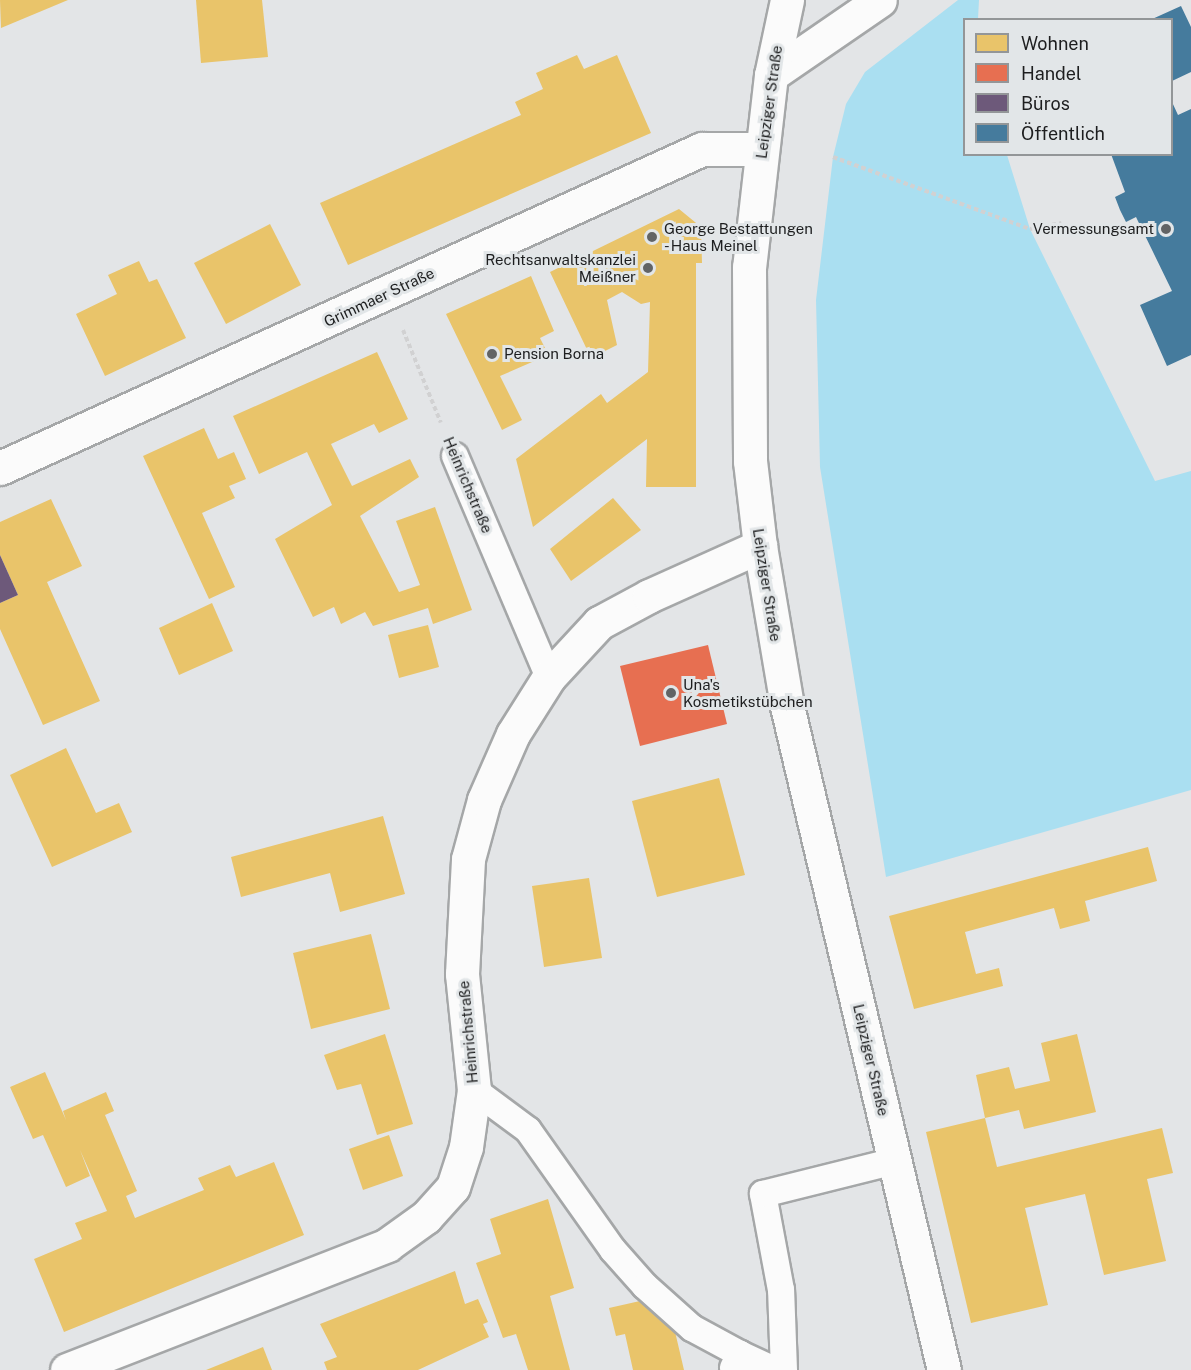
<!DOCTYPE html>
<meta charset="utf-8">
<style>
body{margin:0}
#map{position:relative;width:1191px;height:1370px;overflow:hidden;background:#e3e5e7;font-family:"Public Sans",sans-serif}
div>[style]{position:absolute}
.green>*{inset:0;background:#aadff1}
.homes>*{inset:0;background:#e9c46a}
.shops>*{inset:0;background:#e76f51}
.offices>*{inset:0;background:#6d597a}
.public>*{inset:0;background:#457b9d}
.path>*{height:4px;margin-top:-2px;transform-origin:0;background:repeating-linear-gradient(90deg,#d1d1d2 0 4.5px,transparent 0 7.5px)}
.roads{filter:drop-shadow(2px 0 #a5a7a8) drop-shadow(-2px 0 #a5a7a8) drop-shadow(0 2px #a5a7a8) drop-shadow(0 -2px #a5a7a8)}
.lane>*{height:26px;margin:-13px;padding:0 13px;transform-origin:13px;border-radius:13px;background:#fbfbfb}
.street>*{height:33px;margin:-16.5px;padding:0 16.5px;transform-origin:16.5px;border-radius:16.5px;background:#fbfbfb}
.secondary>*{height:33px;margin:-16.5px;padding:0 16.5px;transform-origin:16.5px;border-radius:16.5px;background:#fbfbfb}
.dots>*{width:16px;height:16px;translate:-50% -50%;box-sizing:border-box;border:3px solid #e2e6e8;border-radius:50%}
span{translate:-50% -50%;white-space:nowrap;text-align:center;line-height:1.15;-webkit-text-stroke:6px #e2e6e8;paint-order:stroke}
.street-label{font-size:15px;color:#1d1e1f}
.poi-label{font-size:15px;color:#1d1e1f}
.left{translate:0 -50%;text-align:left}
.right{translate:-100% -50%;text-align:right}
.legend{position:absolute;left:963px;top:18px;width:210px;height:138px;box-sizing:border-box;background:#e2e6e8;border:2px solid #939698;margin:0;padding:8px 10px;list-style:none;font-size:18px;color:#1d1e1f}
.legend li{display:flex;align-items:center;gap:12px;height:30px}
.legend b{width:30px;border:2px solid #939698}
</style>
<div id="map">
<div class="green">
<i style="clip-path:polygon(958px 0,979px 0,978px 19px,964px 20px,964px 154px,1007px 155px,1030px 229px,1155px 481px,1191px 471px,1191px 790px,886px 877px,820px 467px,816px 300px,833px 157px,846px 104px,865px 72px)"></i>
</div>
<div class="homes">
<i style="clip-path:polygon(0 0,68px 0,1px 28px)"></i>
<i style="clip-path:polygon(196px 0,262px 0,268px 57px,201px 63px)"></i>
<i style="clip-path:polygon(577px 55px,584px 69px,617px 55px,651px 133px,348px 265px,320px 203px,521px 115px,515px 102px,543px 89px,536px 73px)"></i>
<i style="clip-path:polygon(679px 209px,701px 227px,702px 263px,696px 263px,696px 487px,646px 487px,647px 439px,533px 527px,516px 459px,601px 394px,607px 403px,648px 372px,650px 302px,641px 304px,622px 292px,607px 300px,617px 345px,591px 358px,550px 272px)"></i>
<i style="clip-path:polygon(270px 224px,301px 285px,226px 324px,194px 263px)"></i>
<i style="clip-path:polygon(139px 261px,149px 282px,157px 279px,186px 338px,105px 376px,76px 314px,117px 294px,108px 275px)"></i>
<i style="clip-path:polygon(531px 276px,554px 331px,540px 338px,545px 348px,536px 352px,539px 359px,500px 376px,522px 420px,502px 430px,446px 314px)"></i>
<i style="clip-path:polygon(377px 352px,408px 419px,379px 433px,374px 424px,331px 444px,352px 486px,410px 459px,419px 477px,360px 516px,399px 592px,420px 585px,396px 521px,435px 507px,472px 610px,433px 624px,428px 608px,373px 626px,365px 612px,341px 624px,334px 607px,313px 617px,275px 539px,332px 505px,307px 452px,259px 474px,233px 416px)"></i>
<i style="clip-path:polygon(204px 428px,218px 459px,234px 452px,246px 479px,229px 486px,235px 498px,202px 513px,235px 587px,209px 599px,143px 456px)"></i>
<i style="clip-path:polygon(613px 498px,641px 530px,571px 581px,550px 549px)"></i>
<i style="clip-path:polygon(51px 499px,82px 566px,47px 582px,100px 701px,43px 725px,0 629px,0 603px,18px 595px,0 555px,0 522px)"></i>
<i style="clip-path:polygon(212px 603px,233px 651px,179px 675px,159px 628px)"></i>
<i style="clip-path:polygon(428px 625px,439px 667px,399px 678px,388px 635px)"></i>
<i style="clip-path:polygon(66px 748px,96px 813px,119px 803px,132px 832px,52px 867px,10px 775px)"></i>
<i style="clip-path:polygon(719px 778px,745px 875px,657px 897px,632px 801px)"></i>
<i style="clip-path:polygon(383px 816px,405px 894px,340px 912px,330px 873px,241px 897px,231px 857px)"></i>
<i style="clip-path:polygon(1148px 847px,1157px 881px,1085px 901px,1090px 921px,1060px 929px,1054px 908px,965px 932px,976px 974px,999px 968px,1003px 986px,914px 1009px,889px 916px)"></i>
<i style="clip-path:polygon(589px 878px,602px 958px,544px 967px,532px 886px)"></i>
<i style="clip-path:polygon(371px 934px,390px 1009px,311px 1029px,293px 953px)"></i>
<i style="clip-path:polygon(385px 1034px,413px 1124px,377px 1135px,361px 1084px,337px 1090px,324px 1055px)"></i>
<i style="clip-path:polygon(1077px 1034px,1096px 1112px,1024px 1129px,1019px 1110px,985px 1118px,997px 1167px,1162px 1128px,1173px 1173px,1147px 1179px,1166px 1261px,1104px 1275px,1085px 1194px,1025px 1208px,1048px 1305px,971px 1323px,926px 1132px,985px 1118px,976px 1075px,1009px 1067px,1015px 1089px,1050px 1081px,1041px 1043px)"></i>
<i style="clip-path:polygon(45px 1072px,66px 1120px,63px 1111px,106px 1092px,114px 1111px,105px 1115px,137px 1191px,126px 1196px,135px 1218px,204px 1190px,198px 1178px,230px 1165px,236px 1177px,274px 1162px,304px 1235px,64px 1332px,34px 1259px,82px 1239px,75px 1223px,107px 1211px,80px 1150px,90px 1176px,66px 1187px,43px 1135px,33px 1139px,10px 1087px)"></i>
<i style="clip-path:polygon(389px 1135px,403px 1176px,363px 1190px,349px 1149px)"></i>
<i style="clip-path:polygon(548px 1199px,574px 1288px,550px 1296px,570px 1370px,528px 1370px,516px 1334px,503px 1338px,476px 1263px,501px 1254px,490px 1219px)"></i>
<i style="clip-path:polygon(455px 1271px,465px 1304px,478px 1299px,488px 1322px,483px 1324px,489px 1337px,418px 1370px,327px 1370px,324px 1362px,337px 1357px,320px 1324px)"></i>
<i style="clip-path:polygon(640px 1301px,673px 1323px,684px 1370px,633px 1370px,625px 1334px,616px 1336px,609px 1308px)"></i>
<i style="clip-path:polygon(263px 1347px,272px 1370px,206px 1370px)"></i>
</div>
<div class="shops">
<i style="clip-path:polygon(708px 645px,727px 724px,640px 746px,620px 666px)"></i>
</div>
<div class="offices">
<i style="clip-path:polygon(0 555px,18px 595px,0 603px)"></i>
</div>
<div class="public">
<i style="clip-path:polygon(1181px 6px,1191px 27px,1191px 72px,1172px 81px,1172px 20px,1150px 20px)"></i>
<i style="clip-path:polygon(1172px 102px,1178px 115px,1191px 109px,1191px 355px,1167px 366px,1140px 305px,1172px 291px,1136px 217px,1126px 222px,1120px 210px,1115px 197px,1125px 192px,1111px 154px,1172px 154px)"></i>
</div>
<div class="path">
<i style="left:833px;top:157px;width:210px;rotate:20.1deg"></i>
<i style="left:1030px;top:229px;width:32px;rotate:-11deg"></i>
<i style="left:403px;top:330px;width:100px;rotate:67.8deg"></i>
</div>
<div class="roads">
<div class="lane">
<i style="left:455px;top:456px;width:240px;rotate:67deg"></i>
<i style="left:474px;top:1090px;width:67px;rotate:36.5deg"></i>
<i style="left:528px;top:1130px;width:147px;rotate:54.7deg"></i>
<i style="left:613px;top:1250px;width:48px;rotate:48.4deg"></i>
<i style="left:645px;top:1286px;width:63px;rotate:41.8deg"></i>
<i style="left:692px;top:1328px;width:55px;rotate:28.4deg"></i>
<i style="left:733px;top:1368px;width:16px;rotate:-63deg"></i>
<i style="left:740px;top:1354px;width:38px;rotate:25deg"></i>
<i style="left:784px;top:1370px;width:80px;rotate:-92.1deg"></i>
<i style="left:781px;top:1290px;width:98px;rotate:-100.6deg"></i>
<i style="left:763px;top:1194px;width:136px;rotate:-14deg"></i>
</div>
<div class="street">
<i style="left:771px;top:75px;width:132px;rotate:-34.5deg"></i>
<i style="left:0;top:468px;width:771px;rotate:-24.44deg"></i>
<i style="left:702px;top:149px;width:60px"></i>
<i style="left:67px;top:1370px;width:344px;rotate:-21.3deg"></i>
<i style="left:387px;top:1245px;width:48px;rotate:-35.7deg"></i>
<i style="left:426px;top:1217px;width:40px;rotate:-48deg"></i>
<i style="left:453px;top:1187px;width:42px;rotate:-72deg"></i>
<i style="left:466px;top:1147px;width:58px;rotate:-82deg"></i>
<i style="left:474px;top:1090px;width:117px;rotate:-95.9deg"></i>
<i style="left:462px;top:974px;width:115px;rotate:-87deg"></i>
<i style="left:468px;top:859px;width:61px;rotate:-74.8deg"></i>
<i style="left:484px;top:800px;width:72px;rotate:-66.3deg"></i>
<i style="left:513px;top:734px;width:67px;rotate:-57.7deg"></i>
<i style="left:549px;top:677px;width:74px;rotate:-47.2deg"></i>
<i style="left:599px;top:623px;width:57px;rotate:-28.4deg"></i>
<i style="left:649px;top:596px;width:122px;rotate:-24.2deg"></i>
</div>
<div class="secondary">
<i style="left:787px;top:0;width:77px;rotate:102deg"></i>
<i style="left:771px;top:75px;width:193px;rotate:96.5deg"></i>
<i style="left:749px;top:267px;width:194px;rotate:89.7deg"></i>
<i style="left:750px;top:461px;width:86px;rotate:83.3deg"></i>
<i style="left:760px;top:546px;width:162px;rotate:80.4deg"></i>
<i style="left:787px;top:706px;width:682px;rotate:76.7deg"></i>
</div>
</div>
<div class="dots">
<i style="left:1166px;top:229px;background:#626465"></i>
<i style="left:652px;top:237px;background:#626465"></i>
<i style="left:648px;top:268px;background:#626465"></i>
<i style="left:492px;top:354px;background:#626465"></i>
<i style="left:671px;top:693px;background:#626465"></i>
</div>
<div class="street-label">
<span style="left:769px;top:102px;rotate:-82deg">Leipziger Straße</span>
<span style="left:379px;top:297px;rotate:-25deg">Grimmaer Straße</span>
<span style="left:468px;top:485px;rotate:67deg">Heinrichstraße</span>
<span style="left:767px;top:585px;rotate:81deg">Leipziger Straße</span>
<span style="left:468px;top:1032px;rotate:-95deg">Heinrichstraße</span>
<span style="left:871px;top:1060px;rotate:77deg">Leipziger Straße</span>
</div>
<div class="poi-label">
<span class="left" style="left:664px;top:237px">George Bestattungen<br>- Haus Meinel</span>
<span class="right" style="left:1154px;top:229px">Vermessungsamt</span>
<span class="right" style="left:636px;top:268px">Rechtsanwaltskanzlei<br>Meißner</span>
<span class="left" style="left:504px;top:354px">Pension Borna</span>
<span class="left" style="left:683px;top:693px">Una's<br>Kosmetikstübchen</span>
</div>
<ul class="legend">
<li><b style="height:16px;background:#e9c46a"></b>Wohnen</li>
<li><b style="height:16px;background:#e76f51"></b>Handel</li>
<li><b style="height:16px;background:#6d597a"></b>Büros</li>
<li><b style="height:16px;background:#457b9d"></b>Öffentlich</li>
</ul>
</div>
